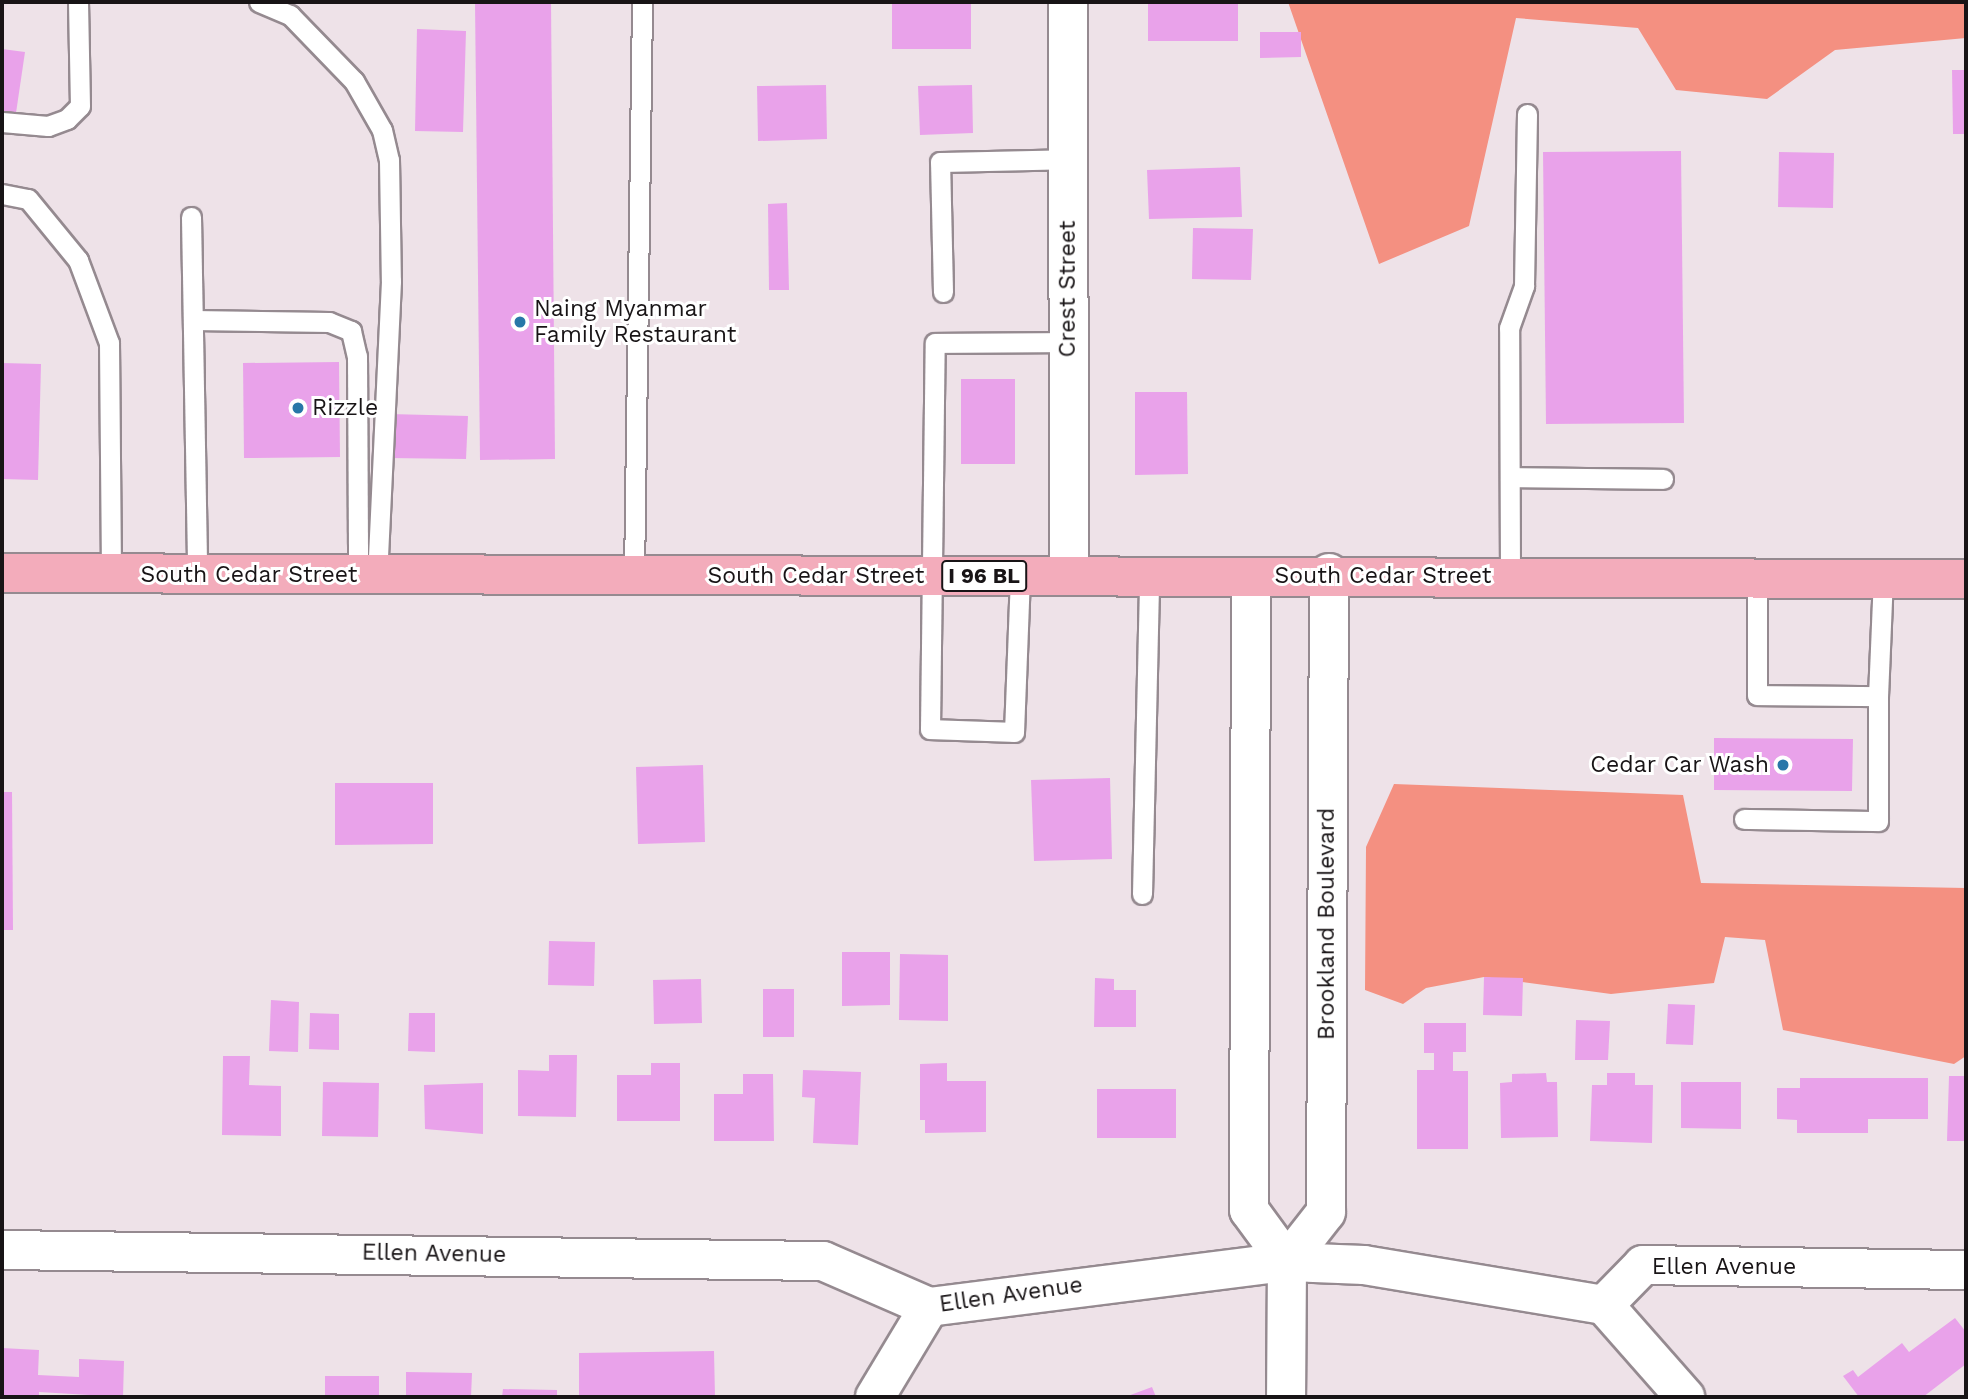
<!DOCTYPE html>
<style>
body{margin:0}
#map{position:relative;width:1968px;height:1399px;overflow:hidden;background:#eee2e8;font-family:"Work Sans",sans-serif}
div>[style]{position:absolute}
.forest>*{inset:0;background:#f49081}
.building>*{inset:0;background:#e9a2ea}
.roads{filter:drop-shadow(2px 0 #958a90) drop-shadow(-2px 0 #958a90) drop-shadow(0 2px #958a90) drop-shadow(0 -2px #958a90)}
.lane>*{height:19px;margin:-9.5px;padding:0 9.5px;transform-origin:9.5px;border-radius:9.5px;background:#fff}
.street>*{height:38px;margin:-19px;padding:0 19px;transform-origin:19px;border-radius:19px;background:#fff}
.primary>*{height:38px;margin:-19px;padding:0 19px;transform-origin:19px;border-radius:19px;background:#f3acbb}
.dots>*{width:19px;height:19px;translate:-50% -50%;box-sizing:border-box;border:4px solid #fff;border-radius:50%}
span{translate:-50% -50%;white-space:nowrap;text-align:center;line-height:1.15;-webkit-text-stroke:6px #fff;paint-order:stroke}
.shield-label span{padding:2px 5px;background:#fff;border:2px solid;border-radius:5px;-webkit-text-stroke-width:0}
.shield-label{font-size:21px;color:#181416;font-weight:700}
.street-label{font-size:23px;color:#181416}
.poi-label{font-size:23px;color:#181416}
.left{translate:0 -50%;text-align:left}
.right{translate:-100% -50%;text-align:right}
.frame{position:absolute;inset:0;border:4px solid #181416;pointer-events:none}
</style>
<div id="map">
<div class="forest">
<i style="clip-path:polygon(1288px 2px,1966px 2px,1966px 38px,1835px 50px,1767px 99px,1676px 90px,1638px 28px,1516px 18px,1469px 226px,1379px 264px)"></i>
<i style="clip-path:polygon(1394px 784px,1683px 795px,1701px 883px,1966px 888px,1966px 1056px,1954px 1064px,1783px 1030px,1765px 940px,1725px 937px,1714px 983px,1611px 994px,1484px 977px,1426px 988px,1403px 1004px,1365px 990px,1366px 847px)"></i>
</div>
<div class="building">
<i style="clip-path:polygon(475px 2px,551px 2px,555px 459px,480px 460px)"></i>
<i style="clip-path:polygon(892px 2px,971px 2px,971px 49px,892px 49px)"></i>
<i style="clip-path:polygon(1148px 2px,1238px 2px,1238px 41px,1148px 41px)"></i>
<i style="clip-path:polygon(417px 29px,466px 31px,463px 132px,415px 131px)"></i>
<i style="clip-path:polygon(1260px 32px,1301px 32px,1301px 57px,1260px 58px)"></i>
<i style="clip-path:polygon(2px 49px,25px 52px,16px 113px,2px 111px)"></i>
<i style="clip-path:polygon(1952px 70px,1966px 70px,1966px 134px,1953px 134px)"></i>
<i style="clip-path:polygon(826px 85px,827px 139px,758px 141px,757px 86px)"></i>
<i style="clip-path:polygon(972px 85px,973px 133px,920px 135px,918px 86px)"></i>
<i style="clip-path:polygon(1681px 151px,1684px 423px,1546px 424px,1543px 152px)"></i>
<i style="clip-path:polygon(1779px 152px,1834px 153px,1833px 208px,1778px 207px)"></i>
<i style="clip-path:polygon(1240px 167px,1242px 217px,1149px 219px,1147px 170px)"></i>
<i style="clip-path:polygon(787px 203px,789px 290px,769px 290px,768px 204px)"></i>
<i style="clip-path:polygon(1193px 228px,1253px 229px,1251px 280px,1192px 279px)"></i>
<i style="clip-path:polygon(339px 362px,340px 457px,244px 458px,243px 363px)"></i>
<i style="clip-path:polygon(2px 363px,41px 364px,38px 480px,2px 479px)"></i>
<i style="clip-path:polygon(961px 379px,1015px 379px,1015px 464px,961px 464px)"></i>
<i style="clip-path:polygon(1135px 392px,1187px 392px,1188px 474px,1135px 475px)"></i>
<i style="clip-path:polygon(389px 414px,468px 416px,466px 459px,388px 458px)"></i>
<i style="clip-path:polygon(1714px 738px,1853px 739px,1852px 791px,1714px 790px)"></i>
<i style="clip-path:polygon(703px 765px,705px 842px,638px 844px,636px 767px)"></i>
<i style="clip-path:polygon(1110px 778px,1112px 859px,1034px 861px,1031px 780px)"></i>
<i style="clip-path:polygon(335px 783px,433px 783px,433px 844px,335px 845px)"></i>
<i style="clip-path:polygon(2px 792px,12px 792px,13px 930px,2px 930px)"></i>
<i style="clip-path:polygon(549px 941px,595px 942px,594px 986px,548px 985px)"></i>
<i style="clip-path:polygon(842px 952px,890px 952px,890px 1005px,842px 1006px)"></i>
<i style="clip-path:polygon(900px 954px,948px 955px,948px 1021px,899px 1020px)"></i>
<i style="clip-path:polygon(1484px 977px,1523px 978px,1522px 1016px,1483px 1015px)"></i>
<i style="clip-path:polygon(1095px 978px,1114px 979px,1114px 990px,1136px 990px,1136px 1027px,1094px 1027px)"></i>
<i style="clip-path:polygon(701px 979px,702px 1023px,654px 1024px,653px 980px)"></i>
<i style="clip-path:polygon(763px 989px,794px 989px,794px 1037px,763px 1037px)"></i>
<i style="clip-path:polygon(271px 1000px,299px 1002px,298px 1052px,269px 1051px)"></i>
<i style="clip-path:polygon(1668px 1004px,1695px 1005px,1693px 1045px,1666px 1044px)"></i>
<i style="clip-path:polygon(310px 1013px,339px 1014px,339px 1050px,309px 1049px)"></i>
<i style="clip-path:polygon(409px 1013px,435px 1013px,435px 1052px,408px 1051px)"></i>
<i style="clip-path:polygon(1576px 1020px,1610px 1021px,1608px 1060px,1575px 1060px)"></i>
<i style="clip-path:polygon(1424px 1023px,1466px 1023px,1466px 1052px,1453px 1052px,1453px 1071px,1468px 1071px,1468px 1149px,1417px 1149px,1417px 1070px,1434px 1070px,1434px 1053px,1424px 1053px)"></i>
<i style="clip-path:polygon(549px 1055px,577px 1055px,576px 1117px,518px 1116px,518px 1070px,549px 1071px)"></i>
<i style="clip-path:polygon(223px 1056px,250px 1056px,249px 1085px,281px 1086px,281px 1136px,222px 1135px)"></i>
<i style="clip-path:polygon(651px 1063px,680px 1063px,680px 1121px,617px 1121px,617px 1075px,651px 1075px)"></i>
<i style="clip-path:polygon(947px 1063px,947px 1081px,986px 1081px,986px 1132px,925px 1133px,925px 1120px,920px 1120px,920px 1064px)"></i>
<i style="clip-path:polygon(803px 1070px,861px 1072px,858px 1145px,813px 1143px,815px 1098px,802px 1097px)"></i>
<i style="clip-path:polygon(1546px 1073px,1547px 1082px,1557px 1082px,1558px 1137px,1501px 1138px,1500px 1083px,1512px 1082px,1512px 1074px)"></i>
<i style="clip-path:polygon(1607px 1073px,1635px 1073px,1635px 1085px,1653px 1085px,1652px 1143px,1590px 1141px,1592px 1085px,1607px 1085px)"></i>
<i style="clip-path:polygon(743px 1074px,773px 1074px,774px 1141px,714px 1141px,714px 1094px,743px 1094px)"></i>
<i style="clip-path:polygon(1949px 1076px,1966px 1076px,1966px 1141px,1947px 1141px)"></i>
<i style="clip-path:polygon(1800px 1078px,1928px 1078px,1928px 1119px,1868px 1119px,1868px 1133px,1797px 1133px,1797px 1120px,1777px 1119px,1777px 1088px,1800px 1088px)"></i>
<i style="clip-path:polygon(323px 1082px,379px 1083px,378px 1137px,322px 1136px)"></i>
<i style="clip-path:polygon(1681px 1082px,1741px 1082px,1741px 1129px,1681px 1128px)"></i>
<i style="clip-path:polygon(483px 1083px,483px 1134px,425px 1129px,424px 1085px)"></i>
<i style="clip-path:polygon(1097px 1089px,1176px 1089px,1176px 1138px,1097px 1138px)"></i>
<i style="clip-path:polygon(1955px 1318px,1966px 1332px,1966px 1364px,1923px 1397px,1859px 1397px,1843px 1376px,1853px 1370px,1858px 1377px,1902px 1343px,1909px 1352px)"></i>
<i style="clip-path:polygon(2px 1348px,39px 1350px,38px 1375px,79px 1377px,79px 1359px,124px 1361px,123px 1397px,39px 1392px,39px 1397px,2px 1397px)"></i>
<i style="clip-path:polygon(714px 1351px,715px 1397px,579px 1397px,579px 1353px)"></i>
<i style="clip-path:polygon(406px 1372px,472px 1373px,471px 1397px,406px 1397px)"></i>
<i style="clip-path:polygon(325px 1376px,379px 1376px,379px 1397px,325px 1397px)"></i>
<i style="clip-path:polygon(1152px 1387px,1156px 1397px,1125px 1397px)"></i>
<i style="clip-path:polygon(503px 1389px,557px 1390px,557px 1397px,502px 1397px)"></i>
</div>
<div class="roads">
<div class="lane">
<i style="left:259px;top:2px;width:34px;rotate:23deg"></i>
<i style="left:290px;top:15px;width:92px;rotate:45.9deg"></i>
<i style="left:354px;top:81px;width:56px;rotate:60.3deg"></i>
<i style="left:382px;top:130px;width:31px;rotate:77deg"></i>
<i style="left:389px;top:160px;width:121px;rotate:89.1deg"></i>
<i style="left:391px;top:281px;width:295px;rotate:92.7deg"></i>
<i style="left:2px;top:122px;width:46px;rotate:5deg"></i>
<i style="left:48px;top:126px;width:20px;rotate:-20deg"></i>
<i style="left:67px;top:119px;width:18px;rotate:-45deg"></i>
<i style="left:80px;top:106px;width:104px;rotate:-91.1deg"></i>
<i style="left:2px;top:194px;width:26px;rotate:11deg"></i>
<i style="left:28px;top:199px;width:79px;rotate:50.7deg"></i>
<i style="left:78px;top:260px;width:89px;rotate:69.5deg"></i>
<i style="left:109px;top:343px;width:231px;rotate:89.5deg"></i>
<i style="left:191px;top:217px;width:356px;rotate:89deg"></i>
<i style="left:943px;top:292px;width:130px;rotate:-91.3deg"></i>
<i style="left:940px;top:162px;width:128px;rotate:-1.3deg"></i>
<i style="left:193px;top:320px;width:136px;rotate:0.8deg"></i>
<i style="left:329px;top:322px;width:24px;rotate:22deg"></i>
<i style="left:351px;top:331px;width:26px;rotate:77deg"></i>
<i style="left:357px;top:356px;width:219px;rotate:89.7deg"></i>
<i style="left:1510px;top:477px;width:153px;rotate:0.7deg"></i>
<i style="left:1510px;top:575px;width:247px;rotate:-90.2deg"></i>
<i style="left:1509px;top:328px;width:45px;rotate:-70.3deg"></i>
<i style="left:1524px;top:286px;width:172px;rotate:-89deg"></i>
<i style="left:634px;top:576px;width:574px;rotate:-89.2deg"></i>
<i style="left:1020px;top:576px;width:156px;rotate:92.2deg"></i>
<i style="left:1014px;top:732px;width:84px;rotate:-178deg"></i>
<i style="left:930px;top:729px;width:386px;rotate:-89.3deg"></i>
<i style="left:935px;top:343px;width:133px;rotate:-0.4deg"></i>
<i style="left:1757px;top:577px;width:118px;rotate:90deg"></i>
<i style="left:1757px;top:695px;width:121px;rotate:0.5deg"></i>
<i style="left:1878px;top:696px;width:118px;rotate:-87.6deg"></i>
<i style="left:1744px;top:819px;width:134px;rotate:0.9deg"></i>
<i style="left:1878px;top:821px;width:125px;rotate:-90deg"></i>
<i style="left:1142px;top:894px;width:318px;rotate:-88.7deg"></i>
</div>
<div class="street">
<i style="left:1068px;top:2px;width:574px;rotate:89.9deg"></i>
<i style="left:1251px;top:577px;width:633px;rotate:90.18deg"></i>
<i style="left:1249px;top:1210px;width:64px;rotate:53.8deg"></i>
<i style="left:1287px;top:1262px;width:135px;rotate:90.4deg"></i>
<i style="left:2px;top:1250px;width:821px;rotate:0.77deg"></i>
<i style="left:823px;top:1261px;width:116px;rotate:23.5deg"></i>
<i style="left:929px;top:1307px;width:361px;rotate:-7.2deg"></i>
<i style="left:1287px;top:1262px;width:77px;rotate:2.2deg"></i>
<i style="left:1364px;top:1265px;width:243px;rotate:9.5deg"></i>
<i style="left:1604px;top:1305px;width:56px;rotate:-45.7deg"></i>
<i style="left:1643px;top:1265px;width:323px;rotate:0.9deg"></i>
<i style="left:1287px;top:1262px;width:63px;rotate:-52deg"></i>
<i style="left:1326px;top:1212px;width:639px;rotate:-89.73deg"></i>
<i style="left:1604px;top:1305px;width:123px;rotate:48.6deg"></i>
<i style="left:875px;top:1397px;width:105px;rotate:-59deg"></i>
</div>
<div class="primary">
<i style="left:2px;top:573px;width:1964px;rotate:0.18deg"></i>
</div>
</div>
<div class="dots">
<i style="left:520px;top:322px;background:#2876a8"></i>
<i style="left:298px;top:408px;background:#2876a8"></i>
<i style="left:1783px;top:765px;background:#2876a8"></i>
</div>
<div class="shield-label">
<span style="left:984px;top:576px">I 96 BL</span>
</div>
<div class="street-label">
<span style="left:1068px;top:289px;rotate:-90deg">Crest Street</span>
<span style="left:249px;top:575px">South Cedar Street</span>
<span style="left:816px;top:576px">South Cedar Street</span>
<span style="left:1383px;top:576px">South Cedar Street</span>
<span style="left:1327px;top:924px;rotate:-90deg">Brookland Boulevard</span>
<span style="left:434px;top:1254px;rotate:1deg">Ellen Avenue</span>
<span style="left:1724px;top:1267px">Ellen Avenue</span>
<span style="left:1011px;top:1295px;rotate:-8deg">Ellen Avenue</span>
</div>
<div class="poi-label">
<span class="left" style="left:534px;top:322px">Naing Myanmar<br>Family Restaurant</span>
<span class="left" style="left:312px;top:408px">Rizzle</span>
<span class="right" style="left:1769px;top:765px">Cedar Car Wash</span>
</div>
<div class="frame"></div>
</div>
